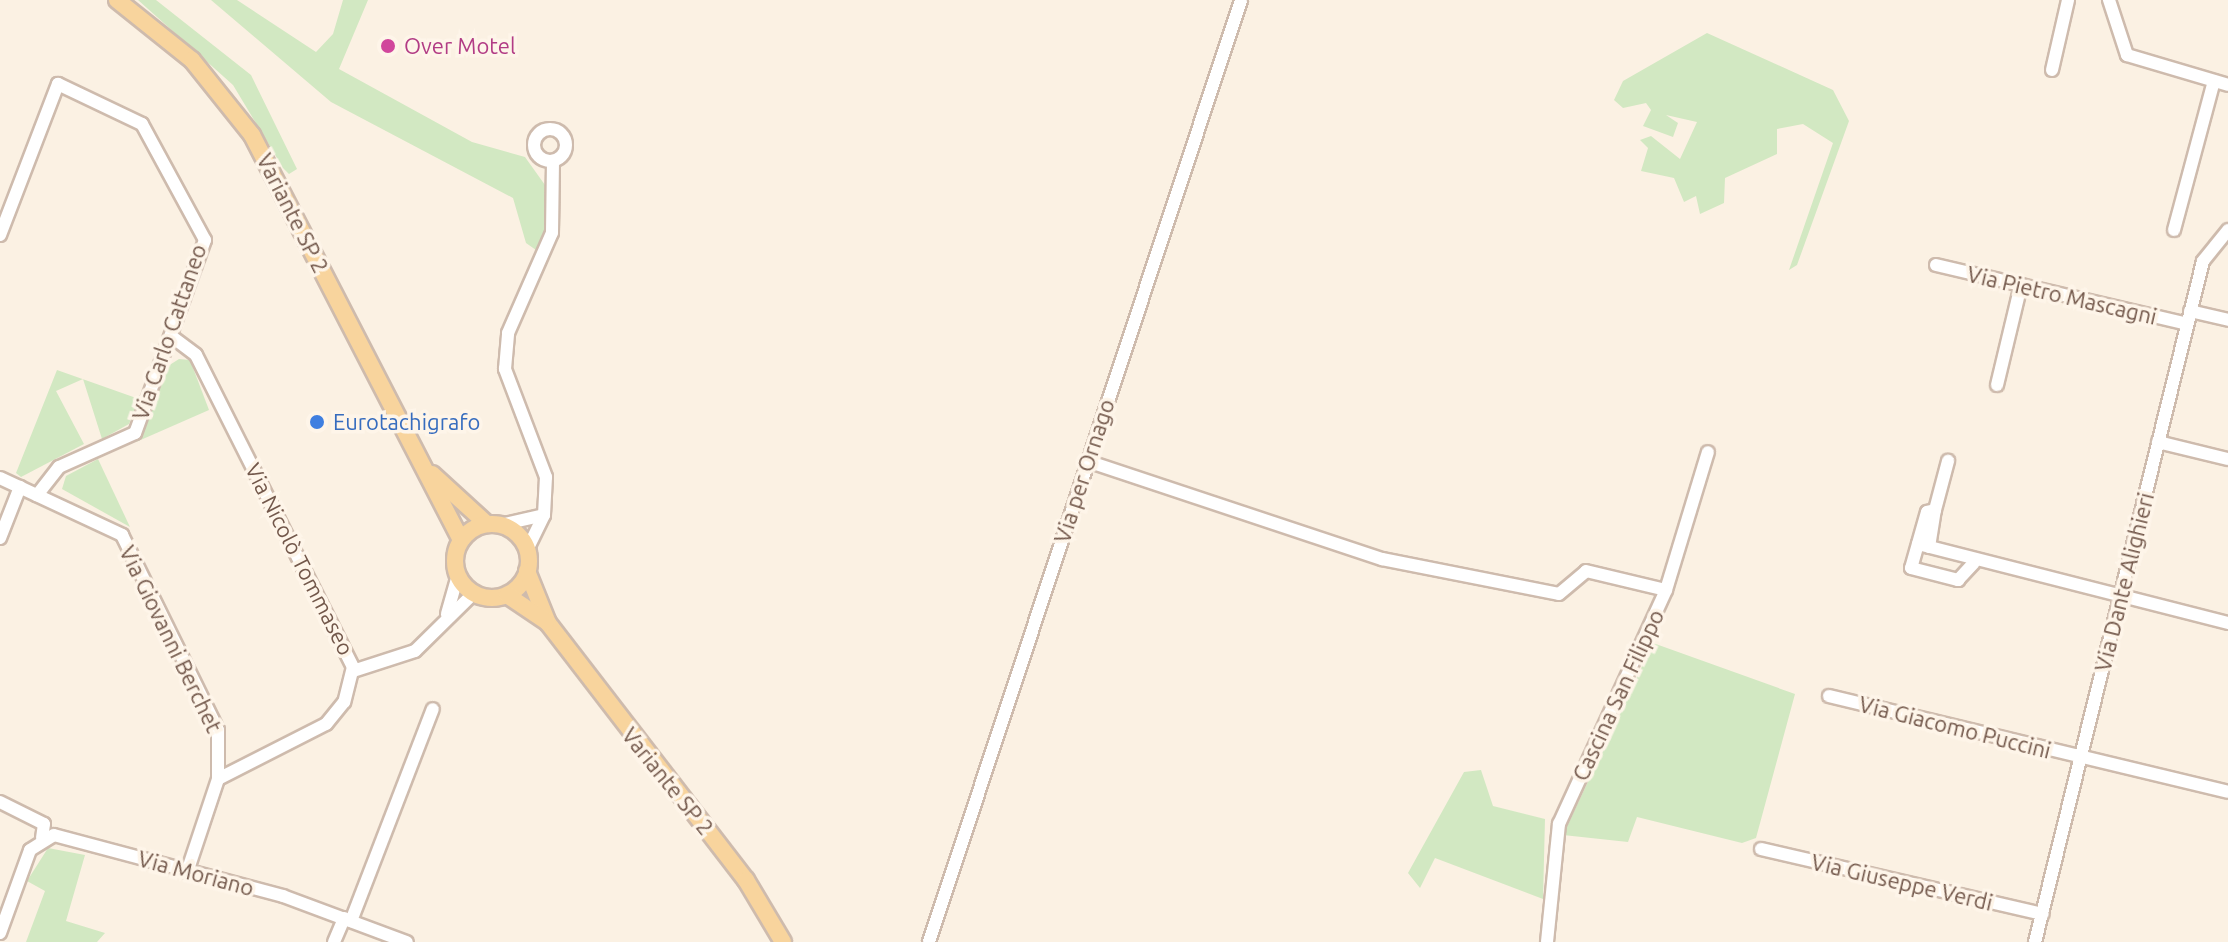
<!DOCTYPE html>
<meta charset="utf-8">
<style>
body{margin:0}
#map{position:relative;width:2228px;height:942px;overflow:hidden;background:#fbf1e3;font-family:Ubuntu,sans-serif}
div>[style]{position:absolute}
.green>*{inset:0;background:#d2e8c2}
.roads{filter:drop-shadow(2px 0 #cebbad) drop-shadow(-2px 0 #cebbad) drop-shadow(0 2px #cebbad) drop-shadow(0 -2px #cebbad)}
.minor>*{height:12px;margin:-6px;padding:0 6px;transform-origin:6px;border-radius:6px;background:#fff}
.minor>.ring{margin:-6px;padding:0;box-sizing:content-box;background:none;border:12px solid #fff;border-radius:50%}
.major>*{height:16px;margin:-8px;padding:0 8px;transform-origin:8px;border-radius:8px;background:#f8d49d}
.major>.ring{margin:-8px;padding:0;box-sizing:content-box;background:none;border:16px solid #f8d49d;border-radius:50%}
.dots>*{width:22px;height:22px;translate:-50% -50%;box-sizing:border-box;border:4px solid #fef5e9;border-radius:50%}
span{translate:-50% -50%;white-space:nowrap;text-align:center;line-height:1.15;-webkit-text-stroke:7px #fef5e9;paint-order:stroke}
.hotel-label{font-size:22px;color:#b23c85}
.left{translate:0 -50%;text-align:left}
.street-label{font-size:22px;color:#72574a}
.shop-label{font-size:22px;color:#366cbe}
</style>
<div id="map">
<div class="green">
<i style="clip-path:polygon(138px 0,156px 0,251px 75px,297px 169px,289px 174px,283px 168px,233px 85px)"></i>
<i style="clip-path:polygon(211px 0,237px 0,316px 52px,333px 34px,343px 0,368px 0,339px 69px,472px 142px,525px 157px,550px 192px,543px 245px,536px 250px,526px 243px,513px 198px,331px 102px)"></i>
<i style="clip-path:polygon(1707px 33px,1833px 90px,1849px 121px,1797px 265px,1789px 270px,1833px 143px,1803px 124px,1777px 129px,1777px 154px,1725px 178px,1724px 203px,1700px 214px,1696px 196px,1684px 202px,1674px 178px,1641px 171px,1648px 148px,1640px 140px,1651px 136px,1680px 159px,1697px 122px,1666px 115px,1678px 123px,1673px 137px,1643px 126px,1651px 110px,1646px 103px,1623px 108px,1614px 100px,1623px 81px)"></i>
<i style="clip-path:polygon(179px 359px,190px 360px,209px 410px,136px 442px,168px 366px)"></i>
<i style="clip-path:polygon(57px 370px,139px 399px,129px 424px,102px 439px,83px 379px,56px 391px,84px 444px,21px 477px,16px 473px)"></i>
<i style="clip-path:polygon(98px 459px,130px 527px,62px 489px,66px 476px)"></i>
<i style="clip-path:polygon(1653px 643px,1795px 694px,1756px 838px,1742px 843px,1637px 817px,1628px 842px,1563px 835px)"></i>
<i style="clip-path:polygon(1481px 770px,1493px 806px,1545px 819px,1543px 899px,1435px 858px,1420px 888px,1408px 873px,1464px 772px)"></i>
<i style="clip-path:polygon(48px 848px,85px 855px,66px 921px,105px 933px,97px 942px,26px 942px,45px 891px,27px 881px)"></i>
</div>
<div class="roads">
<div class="minor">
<i style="left:2109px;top:0;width:58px;rotate:71.9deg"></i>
<i style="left:2127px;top:55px;width:105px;rotate:16.5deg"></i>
<i style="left:2052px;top:70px;width:72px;rotate:-77.1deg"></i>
<i class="ring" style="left:534px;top:129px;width:20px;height:20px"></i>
<i style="left:2174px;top:230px;width:154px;rotate:-75deg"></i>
<i style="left:0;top:235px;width:162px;rotate:-69deg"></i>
<i style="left:58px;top:84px;width:93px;rotate:25.5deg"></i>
<i style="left:142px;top:124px;width:132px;rotate:61.5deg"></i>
<i style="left:205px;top:240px;width:205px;rotate:109.9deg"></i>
<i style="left:135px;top:433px;width:83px;rotate:155.9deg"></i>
<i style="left:59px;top:467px;width:36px;rotate:128deg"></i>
<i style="left:1936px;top:265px;width:258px;rotate:13.2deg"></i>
<i style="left:2190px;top:311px;width:39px;rotate:13deg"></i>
<i style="left:171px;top:336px;width:31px;rotate:37deg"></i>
<i style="left:196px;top:355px;width:349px;rotate:63.3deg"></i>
<i style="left:353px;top:667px;width:36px;rotate:104deg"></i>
<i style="left:344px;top:702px;width:28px;rotate:129deg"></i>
<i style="left:326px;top:724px;width:121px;rotate:153deg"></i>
<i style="left:1997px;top:385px;width:103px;rotate:-76.5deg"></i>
<i style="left:2158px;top:442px;width:72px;rotate:13.7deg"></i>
<i style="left:1087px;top:461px;width:311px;rotate:18.4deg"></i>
<i style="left:1382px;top:559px;width:180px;rotate:11.2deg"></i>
<i style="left:1559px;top:594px;width:35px;rotate:-40deg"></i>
<i style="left:1586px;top:571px;width:82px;rotate:13.4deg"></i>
<i style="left:0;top:478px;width:135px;rotate:25deg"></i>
<i style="left:122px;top:535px;width:217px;rotate:63.8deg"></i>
<i style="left:218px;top:730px;width:49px;rotate:90deg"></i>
<i style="left:218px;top:779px;width:98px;rotate:108.4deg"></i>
<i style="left:1935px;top:510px;width:51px;rotate:-75.1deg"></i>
<i style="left:544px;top:515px;width:38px;rotate:-87deg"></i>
<i style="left:546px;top:477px;width:116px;rotate:-110.8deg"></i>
<i style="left:505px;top:369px;width:36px;rotate:-85deg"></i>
<i style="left:508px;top:333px;width:109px;rotate:-66.3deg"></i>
<i style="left:552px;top:233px;width:72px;rotate:-89.2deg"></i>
<i style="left:500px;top:525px;width:45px;rotate:-12.8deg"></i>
<i style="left:544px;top:515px;width:39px;rotate:116deg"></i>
<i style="left:0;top:538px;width:55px;rotate:-68.6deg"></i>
<i style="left:1918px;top:544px;width:320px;rotate:14.3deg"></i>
<i style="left:1929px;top:547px;width:37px;rotate:-81deg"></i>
<i style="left:1935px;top:510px;width:8px;rotate:166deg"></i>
<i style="left:1927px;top:512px;width:58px;rotate:105.9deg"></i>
<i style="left:1911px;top:568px;width:49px;rotate:14.3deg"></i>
<i style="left:1958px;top:580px;width:23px;rotate:-47deg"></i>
<i style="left:447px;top:614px;width:41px;rotate:-74.2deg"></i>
<i style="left:353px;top:671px;width:65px;rotate:-17.9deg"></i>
<i style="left:415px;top:651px;width:83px;rotate:-44.5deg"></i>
<i style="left:1829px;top:696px;width:410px;rotate:13.5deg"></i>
<i style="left:0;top:802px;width:49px;rotate:26.6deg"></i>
<i style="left:44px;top:824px;width:14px;rotate:98deg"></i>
<i style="left:1761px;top:849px;width:289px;rotate:13deg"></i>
<i style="left:351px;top:921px;width:227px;rotate:-68.9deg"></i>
<i style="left:0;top:933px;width:88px;rotate:-70.1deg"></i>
<i style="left:30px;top:850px;width:28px;rotate:-32deg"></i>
<i style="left:54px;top:835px;width:237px;rotate:14.9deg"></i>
<i style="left:283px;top:896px;width:132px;rotate:20.4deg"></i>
<i style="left:334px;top:942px;width:26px;rotate:-67deg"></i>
<i style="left:929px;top:942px;width:992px;rotate:-71.67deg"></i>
<i style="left:1547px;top:942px;width:119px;rotate:-84.2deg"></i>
<i style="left:1559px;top:824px;width:257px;rotate:-65.4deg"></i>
<i style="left:1666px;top:590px;width:144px;rotate:-73.1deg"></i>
<i style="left:2035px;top:942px;width:701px;rotate:-76.14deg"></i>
<i style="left:2203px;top:261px;width:40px;rotate:-51deg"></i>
</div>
<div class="major">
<i style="left:117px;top:0;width:96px;rotate:38.7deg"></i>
<i style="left:192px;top:60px;width:96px;rotate:51.3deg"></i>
<i style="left:252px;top:135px;width:456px;rotate:62.7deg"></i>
<i style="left:432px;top:474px;width:74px;rotate:42.3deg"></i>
<i class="ring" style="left:455px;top:524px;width:58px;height:58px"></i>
<i style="left:527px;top:571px;width:56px;rotate:68deg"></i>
<i style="left:548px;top:623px;width:324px;rotate:52.4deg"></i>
<i style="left:746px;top:880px;width:72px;rotate:59.2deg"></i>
<i style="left:507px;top:595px;width:48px;rotate:34deg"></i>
</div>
</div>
<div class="dots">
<i style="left:388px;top:46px;background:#d1479c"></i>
<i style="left:317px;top:422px;background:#3f7fe0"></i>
</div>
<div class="hotel-label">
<span class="left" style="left:404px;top:46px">Over Motel</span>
</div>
<div class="street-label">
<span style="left:293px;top:213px;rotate:63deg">Variante SP 2</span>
<span style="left:2062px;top:295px;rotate:13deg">Via Pietro Mascagni</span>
<span style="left:169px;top:332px;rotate:-71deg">Via Carlo Cattaneo</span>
<span style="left:1084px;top:471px;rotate:-72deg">Via per Ornago</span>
<span style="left:300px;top:559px;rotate:63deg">Via Nicolò Tommaseo</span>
<span style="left:2124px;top:582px;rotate:-76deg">Via Dante Alighieri</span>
<span style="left:171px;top:639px;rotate:64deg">Via Giovanni Berchet</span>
<span style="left:1618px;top:695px;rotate:-65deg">Cascina San Filippo</span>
<span style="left:1955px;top:727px;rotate:14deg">Via Giacomo Puccini</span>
<span style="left:668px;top:781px;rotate:51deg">Variante SP 2</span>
<span style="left:196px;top:873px;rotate:15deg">Via Moriano</span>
<span style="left:1902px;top:882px;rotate:13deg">Via Giuseppe Verdi</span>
</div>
<div class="shop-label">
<span class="left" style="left:333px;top:422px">Eurotachigrafo</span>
</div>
</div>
